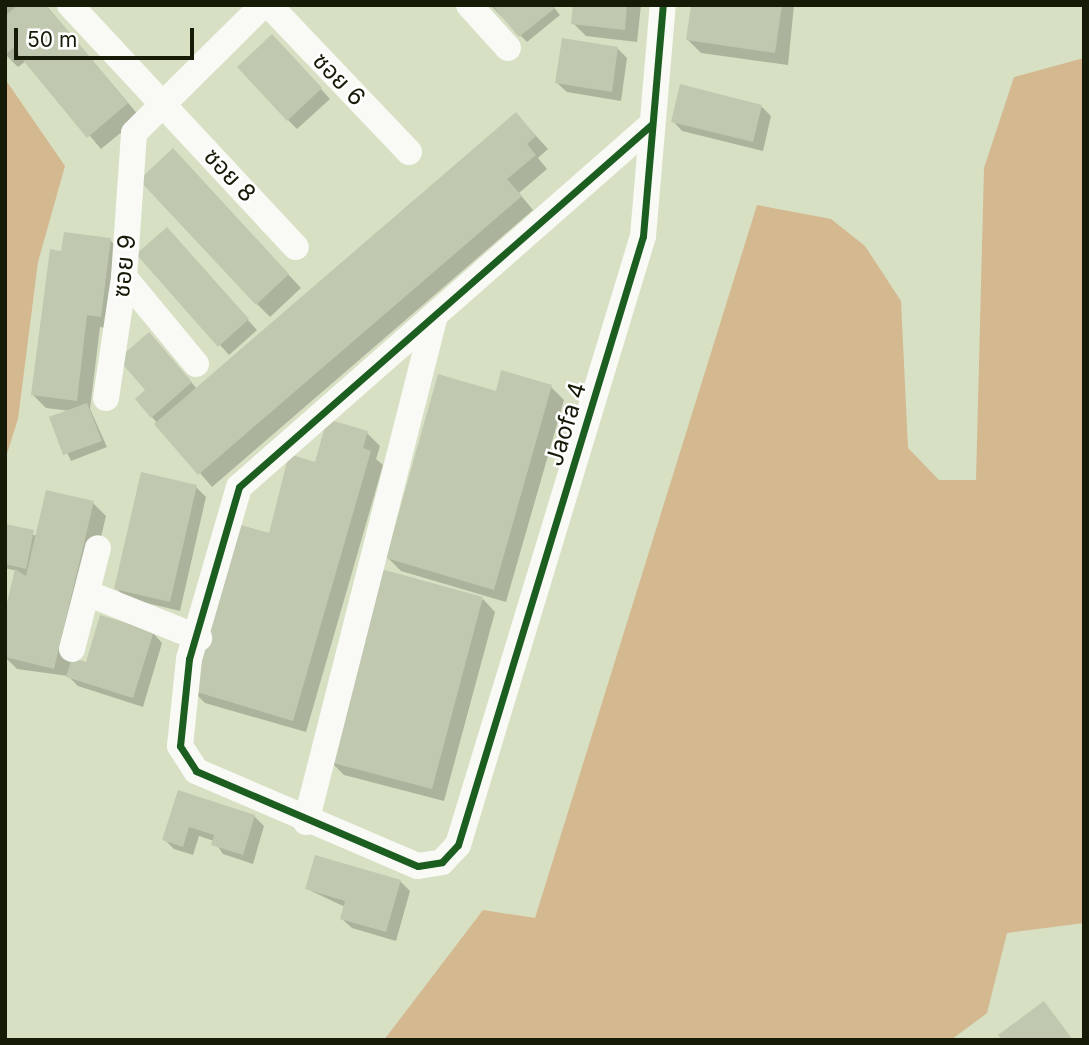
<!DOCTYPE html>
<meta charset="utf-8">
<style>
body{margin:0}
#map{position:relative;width:1089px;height:1045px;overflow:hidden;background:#d7e0c3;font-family:Inter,"Noto Sans Thai",sans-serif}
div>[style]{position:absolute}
.forest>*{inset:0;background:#d4b890}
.shadow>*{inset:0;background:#0003}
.building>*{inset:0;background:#c1c8b0}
.street>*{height:26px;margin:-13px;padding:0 13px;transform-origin:13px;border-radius:13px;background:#f9faf6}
.cycleway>*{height:7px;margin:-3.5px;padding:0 3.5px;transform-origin:3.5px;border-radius:3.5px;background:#1b5e20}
span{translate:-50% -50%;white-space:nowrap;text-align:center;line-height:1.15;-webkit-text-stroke:5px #fff;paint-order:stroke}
.street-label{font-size:24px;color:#161b07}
.frame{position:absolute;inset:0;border:7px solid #161b07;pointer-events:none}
.scale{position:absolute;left:14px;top:28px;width:180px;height:32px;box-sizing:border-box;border:4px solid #161b07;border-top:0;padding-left:9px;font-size:21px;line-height:24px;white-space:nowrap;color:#161b07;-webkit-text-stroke:5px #fff;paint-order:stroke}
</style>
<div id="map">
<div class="forest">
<i style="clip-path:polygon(1084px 58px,1084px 923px,1007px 933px,987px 1013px,951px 1040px,384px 1040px,483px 910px,535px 918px,757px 205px,831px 219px,865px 246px,901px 301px,908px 448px,939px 480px,976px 480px,984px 168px,1014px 77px)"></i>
<i style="clip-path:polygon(5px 79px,65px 166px,38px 262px,18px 419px,5px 460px)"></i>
</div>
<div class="shadow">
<i style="clip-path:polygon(5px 5px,46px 5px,140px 117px,101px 149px,26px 61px,18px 67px,5px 54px)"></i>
<i style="clip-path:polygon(490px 5px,552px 5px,560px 15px,527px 42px)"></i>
<i style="clip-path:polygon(575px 5px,641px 5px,637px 42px,586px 36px,573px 23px)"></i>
<i style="clip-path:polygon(692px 5px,794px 5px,788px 65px,701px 53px,688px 40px)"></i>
<i style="clip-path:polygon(282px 46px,330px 99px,297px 129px,288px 120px)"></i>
<i style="clip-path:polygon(617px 48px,627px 58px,621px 101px,567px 92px,557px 83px)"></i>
<i style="clip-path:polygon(762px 107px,771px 116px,763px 151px,682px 131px,673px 121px)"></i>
<i style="clip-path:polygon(516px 114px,548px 149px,538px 158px,547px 169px,519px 193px,533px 210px,212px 487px,152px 417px,148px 390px,159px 344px,197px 389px)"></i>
<i style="clip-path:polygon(185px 164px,301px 288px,270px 317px,257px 304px)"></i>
<i style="clip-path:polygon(176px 239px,257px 330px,229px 355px,220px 345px)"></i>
<i style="clip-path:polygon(110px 240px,123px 253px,113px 329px,100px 327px,90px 409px,107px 447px,71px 461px,51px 418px,71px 411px,46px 408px,33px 395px,63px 253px)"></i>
<i style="clip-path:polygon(551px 387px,564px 400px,506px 602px,401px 571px,388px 558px,497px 393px)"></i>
<i style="clip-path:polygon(367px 433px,380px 446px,376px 459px,383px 465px,306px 732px,205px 703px,192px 690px,316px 464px)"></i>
<i style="clip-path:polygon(196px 487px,206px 497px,180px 611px,126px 598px,116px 588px)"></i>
<i style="clip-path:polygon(93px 503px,106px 516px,72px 660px,87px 664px,153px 633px,162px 643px,143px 707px,78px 686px,68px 676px,17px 669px,5px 657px,17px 571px,5px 568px,5px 526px,37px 536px)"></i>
<i style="clip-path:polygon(483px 599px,495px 612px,444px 801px,344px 775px,331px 762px)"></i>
<i style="clip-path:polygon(179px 793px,254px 816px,264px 826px,253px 864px,223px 854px,214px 841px,199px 836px,193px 855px,174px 849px,164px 839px)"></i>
<i style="clip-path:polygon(400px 881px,410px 891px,396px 941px,352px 928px,342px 919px,345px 907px,307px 889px)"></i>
</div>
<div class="building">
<i style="clip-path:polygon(18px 5px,46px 5px,128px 103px,87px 138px,13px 48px,5px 55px,5px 16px)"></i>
<i style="clip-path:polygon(492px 5px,553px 5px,555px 8px,519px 37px)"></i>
<i style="clip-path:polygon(573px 5px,627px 5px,625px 30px,571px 24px)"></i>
<i style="clip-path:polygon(691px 5px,782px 5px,775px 53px,686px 40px)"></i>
<i style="clip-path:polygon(272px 34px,322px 88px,287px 121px,237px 67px)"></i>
<i style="clip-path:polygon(562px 38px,618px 47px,612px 92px,555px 83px)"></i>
<i style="clip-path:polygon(680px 84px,762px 105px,753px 142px,671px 122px)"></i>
<i style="clip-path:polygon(516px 112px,536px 136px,527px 144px,536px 155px,507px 179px,522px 196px,198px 475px,154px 424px)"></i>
<i style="clip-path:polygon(173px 148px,289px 274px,256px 305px,139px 180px)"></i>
<i style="clip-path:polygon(167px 227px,249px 319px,218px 347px,136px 254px)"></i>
<i style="clip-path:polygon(64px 232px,111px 238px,101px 317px,87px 315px,77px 401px,31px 395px,50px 249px,61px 251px)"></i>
<i style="clip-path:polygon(149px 332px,192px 382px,151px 418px,135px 399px,145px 390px,118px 359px)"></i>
<i style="clip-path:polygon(501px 370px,552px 385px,494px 590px,386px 558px,438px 374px,496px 391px)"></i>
<i style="clip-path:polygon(87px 403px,102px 441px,63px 455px,49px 417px)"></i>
<i style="clip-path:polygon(327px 419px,368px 431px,363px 448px,371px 451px,293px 721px,190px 690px,237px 524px,269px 533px,289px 454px,315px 462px)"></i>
<i style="clip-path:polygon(141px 472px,197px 485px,170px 602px,114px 589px)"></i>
<i style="clip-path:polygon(46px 490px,94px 501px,54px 669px,5px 657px,5px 611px,15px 569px,26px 576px)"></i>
<i style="clip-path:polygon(5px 524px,34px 530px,26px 569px,5px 564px)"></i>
<i style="clip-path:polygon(381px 569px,483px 597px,432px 789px,329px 762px)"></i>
<i style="clip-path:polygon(100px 615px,154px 631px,133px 698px,66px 677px,72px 658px,86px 662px)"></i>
<i style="clip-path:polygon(178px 790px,255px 815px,243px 855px,211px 845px,214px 835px,189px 827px,183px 847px,162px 840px)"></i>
<i style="clip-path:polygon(315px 855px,401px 880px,386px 932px,340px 919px,345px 901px,305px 889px)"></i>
<i style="clip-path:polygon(1044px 1001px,1073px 1040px,1002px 1040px,998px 1035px)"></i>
</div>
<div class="street">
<i style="left:70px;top:5px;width:331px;rotate:47deg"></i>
<i style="left:269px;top:5px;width:203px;rotate:46.4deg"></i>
<i style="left:469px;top:5px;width:58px;rotate:47.8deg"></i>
<i style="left:651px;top:125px;width:548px;rotate:138.7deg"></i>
<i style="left:239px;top:487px;width:179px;rotate:106.2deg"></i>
<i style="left:189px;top:659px;width:87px;rotate:95.9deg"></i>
<i style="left:180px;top:746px;width:30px;rotate:57deg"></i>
<i style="left:196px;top:771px;width:241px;rotate:23.2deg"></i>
<i style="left:418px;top:866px;width:24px;rotate:-9deg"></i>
<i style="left:442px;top:862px;width:23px;rotate:-47deg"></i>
<i style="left:458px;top:845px;width:636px;rotate:-73.1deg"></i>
<i style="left:643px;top:236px;width:232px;rotate:-85.1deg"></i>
<i style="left:124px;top:277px;width:113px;rotate:50.4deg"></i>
<i style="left:106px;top:398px;width:122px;rotate:-81.5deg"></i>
<i style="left:124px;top:277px;width:144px;rotate:-86deg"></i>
<i style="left:134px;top:133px;width:182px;rotate:-44.8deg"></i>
<i style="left:87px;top:593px;width:121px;rotate:21.9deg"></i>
<i style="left:72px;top:649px;width:104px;rotate:-75.6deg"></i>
<i style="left:306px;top:822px;width:523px;rotate:-75.72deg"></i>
</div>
<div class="cycleway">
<i style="left:651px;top:125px;width:548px;rotate:138.7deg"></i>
<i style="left:239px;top:487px;width:179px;rotate:106.2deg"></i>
<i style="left:189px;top:659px;width:87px;rotate:95.9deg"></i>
<i style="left:180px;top:746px;width:30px;rotate:57deg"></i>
<i style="left:196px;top:771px;width:241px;rotate:23.2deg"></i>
<i style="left:418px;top:866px;width:24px;rotate:-9deg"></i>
<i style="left:442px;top:862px;width:23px;rotate:-47deg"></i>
<i style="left:458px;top:845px;width:636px;rotate:-73.1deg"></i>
<i style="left:643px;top:236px;width:232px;rotate:-85.1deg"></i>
</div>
<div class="street-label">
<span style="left:339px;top:79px;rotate:46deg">ซอย 6</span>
<span style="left:230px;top:175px;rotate:47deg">ซอย 8</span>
<span style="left:124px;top:266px;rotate:-84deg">ซอย 9</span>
<span style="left:566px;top:424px;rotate:-73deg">Jaofa 4</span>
</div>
<div class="frame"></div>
<div class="scale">50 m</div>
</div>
